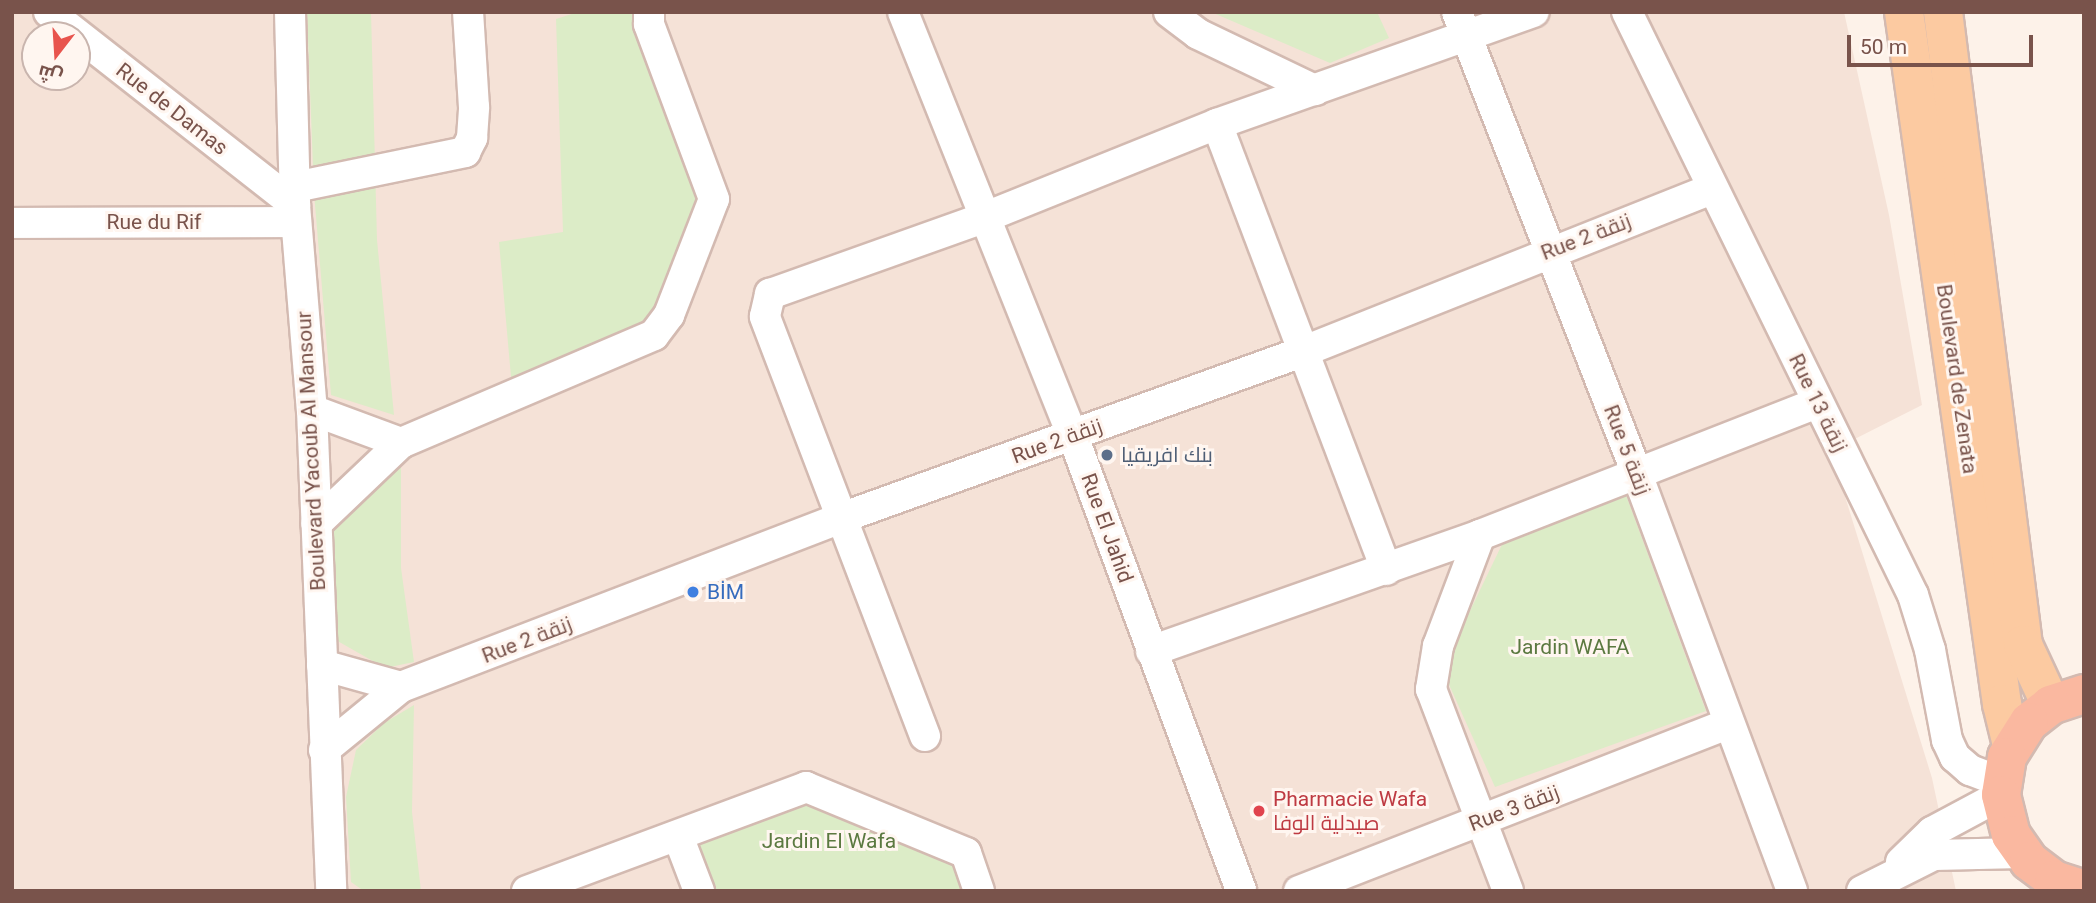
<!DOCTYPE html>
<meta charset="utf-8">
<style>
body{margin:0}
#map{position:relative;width:2096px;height:903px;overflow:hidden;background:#fdf2e9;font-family:Roboto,Cairo,sans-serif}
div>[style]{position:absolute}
.residential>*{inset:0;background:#f5e2d7}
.green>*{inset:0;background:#dcecc7}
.roads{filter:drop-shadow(2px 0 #d3bab1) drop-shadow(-2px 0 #d3bab1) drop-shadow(0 2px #d3bab1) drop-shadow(0 -2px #d3bab1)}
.minor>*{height:30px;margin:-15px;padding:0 15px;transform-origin:15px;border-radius:15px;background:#fff}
.primary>*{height:38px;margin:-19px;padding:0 19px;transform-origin:19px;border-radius:19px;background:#fccaa1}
.trunk>*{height:38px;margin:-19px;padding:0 19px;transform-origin:19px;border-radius:19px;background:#fab8a0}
.dots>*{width:19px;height:19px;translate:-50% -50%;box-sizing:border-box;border:4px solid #fff6f0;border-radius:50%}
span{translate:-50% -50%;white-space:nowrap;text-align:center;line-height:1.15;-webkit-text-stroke:6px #fff6f0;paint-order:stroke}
.street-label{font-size:21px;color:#79534b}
.service-label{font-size:21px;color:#4e5e75}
.left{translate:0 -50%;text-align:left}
.shop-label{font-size:21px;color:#366cbe}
.park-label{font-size:21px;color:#5b7940}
.health-label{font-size:21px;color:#be3a42}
.frame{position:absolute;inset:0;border:14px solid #79534b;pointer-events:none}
.north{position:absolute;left:21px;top:21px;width:70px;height:70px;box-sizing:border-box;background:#fff6f0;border:2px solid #c9b5ae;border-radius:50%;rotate:197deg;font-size:19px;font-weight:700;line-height:28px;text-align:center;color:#79534b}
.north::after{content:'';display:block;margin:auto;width:24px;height:32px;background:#e8544d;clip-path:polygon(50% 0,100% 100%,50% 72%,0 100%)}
.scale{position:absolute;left:1847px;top:35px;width:186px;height:32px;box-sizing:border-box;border:4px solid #79534b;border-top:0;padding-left:9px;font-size:21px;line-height:24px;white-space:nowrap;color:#79534b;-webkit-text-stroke:5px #fff6f0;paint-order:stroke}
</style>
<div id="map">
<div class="residential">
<i style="clip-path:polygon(evenodd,12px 12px,1844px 12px,1889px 215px,1922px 405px,1831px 451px,1932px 778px,1956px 891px,12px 891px,12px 12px,35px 35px,77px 35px,77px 77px,35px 77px,35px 35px)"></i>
</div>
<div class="green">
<i style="clip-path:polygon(307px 12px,371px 12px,377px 240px,394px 415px,331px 395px,314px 193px)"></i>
<i style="clip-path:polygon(578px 12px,654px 12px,715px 183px,648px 353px,512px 388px,499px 242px,563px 232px,556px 19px)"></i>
<i style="clip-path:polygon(1211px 12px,1377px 12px,1389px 38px,1330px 63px)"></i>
<i style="clip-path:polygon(401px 459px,401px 568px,414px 662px,385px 668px,334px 639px,331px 530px)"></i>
<i style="clip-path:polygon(1623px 487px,1706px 711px,1495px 787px,1442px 669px,1507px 534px)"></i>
<i style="clip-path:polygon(414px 705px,412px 812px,421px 891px,364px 891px,351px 882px,346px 797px,356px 750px,384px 723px)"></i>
<i style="clip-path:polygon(831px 790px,972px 841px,987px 891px,699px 891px,678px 836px)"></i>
</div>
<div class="roads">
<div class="minor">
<i style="left:49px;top:12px;width:313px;rotate:38.1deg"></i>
<i style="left:290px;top:12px;width:193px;rotate:88.5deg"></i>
<i style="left:295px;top:205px;width:206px;rotate:85.3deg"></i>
<i style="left:312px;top:410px;width:481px;rotate:87.7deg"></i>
<i style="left:903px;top:12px;width:457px;rotate:68.2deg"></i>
<i style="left:1073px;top:436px;width:485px;rotate:69.7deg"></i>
<i style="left:1169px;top:12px;width:36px;rotate:37deg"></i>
<i style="left:1198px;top:34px;width:130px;rotate:25.6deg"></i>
<i style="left:1457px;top:12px;width:496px;rotate:68.7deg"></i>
<i style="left:1637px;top:474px;width:445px;rotate:69.6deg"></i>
<i style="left:1627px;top:12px;width:649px;rotate:63.87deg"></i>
<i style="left:1913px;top:595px;width:58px;rotate:72.8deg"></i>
<i style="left:1930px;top:650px;width:92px;rotate:79.3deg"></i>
<i style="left:1947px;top:740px;width:19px;rotate:65deg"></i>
<i style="left:1955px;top:757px;width:20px;rotate:41deg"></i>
<i style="left:1970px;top:770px;width:33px;rotate:21deg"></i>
<i style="left:1217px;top:124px;width:477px;rotate:69.2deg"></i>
<i style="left:295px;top:187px;width:174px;rotate:-11.6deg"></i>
<i style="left:465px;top:152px;width:16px;rotate:-63deg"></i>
<i style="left:472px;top:138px;width:31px;rotate:-86deg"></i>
<i style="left:474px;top:107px;width:95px;rotate:-93.6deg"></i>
<i style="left:12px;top:223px;width:284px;rotate:-0.2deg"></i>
<i style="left:312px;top:410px;width:95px;rotate:20.3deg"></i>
<i style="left:401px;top:443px;width:117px;rotate:136.4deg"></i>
<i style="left:401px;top:443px;width:275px;rotate:-23.1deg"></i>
<i style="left:654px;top:335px;width:25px;rotate:-53deg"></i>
<i style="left:669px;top:315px;width:124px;rotate:-68.8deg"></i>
<i style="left:714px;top:199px;width:187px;rotate:-110.4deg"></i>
<i style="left:649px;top:24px;width:12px;rotate:-90deg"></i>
<i style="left:1480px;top:535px;width:119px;rotate:110.7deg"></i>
<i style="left:1438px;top:646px;width:44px;rotate:99.2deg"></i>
<i style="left:1431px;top:689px;width:216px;rotate:69.1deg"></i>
<i style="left:1151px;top:651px;width:349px;rotate:-19.4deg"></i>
<i style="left:1480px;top:535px;width:362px;rotate:-21.4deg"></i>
<i style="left:322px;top:665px;width:82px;rotate:15.6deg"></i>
<i style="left:925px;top:736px;width:449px;rotate:-110.9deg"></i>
<i style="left:765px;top:316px;width:23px;rotate:-77deg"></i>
<i style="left:770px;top:294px;width:226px;rotate:-19.6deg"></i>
<i style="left:983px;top:218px;width:252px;rotate:-21.9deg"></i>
<i style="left:1217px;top:124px;width:336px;rotate:-19.5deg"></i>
<i style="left:324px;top:750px;width:99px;rotate:-39.3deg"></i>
<i style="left:401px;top:687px;width:471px;rotate:-21deg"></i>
<i style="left:841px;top:518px;width:490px;rotate:-19.8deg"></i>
<i style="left:1302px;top:352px;width:440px;rotate:-21.7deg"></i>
<i style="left:678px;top:836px;width:59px;rotate:69.1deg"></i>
<i style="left:1901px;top:862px;width:43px;rotate:-44.1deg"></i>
<i style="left:1932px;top:832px;width:78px;rotate:-28.2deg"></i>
<i style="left:527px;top:891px;width:298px;rotate:-20.4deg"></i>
<i style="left:806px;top:787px;width:173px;rotate:22.4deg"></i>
<i style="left:966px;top:853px;width:40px;rotate:71.1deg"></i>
<i style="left:1299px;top:891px;width:460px;rotate:-21.3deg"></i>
<i style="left:1862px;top:891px;width:80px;rotate:-26.6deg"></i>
<i style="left:1934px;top:855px;width:88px;rotate:-1.3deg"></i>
</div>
<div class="primary">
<i style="left:1904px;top:12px;width:699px;rotate:81.94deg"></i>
<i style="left:2002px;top:704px;width:42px;rotate:76.3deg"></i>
<i style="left:1943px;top:12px;width:638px;rotate:82.8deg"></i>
<i style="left:2023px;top:645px;width:66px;rotate:65deg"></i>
</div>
<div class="trunk">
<i style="left:2084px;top:694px;width:35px;rotate:162deg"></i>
<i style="left:2051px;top:705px;width:28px;rotate:142deg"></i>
<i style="left:2029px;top:722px;width:41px;rotate:122.2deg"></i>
<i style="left:2007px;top:757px;width:38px;rotate:99deg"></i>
<i style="left:2001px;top:795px;width:41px;rotate:76deg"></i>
<i style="left:2011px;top:835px;width:32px;rotate:55deg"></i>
<i style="left:2029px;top:861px;width:31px;rotate:37deg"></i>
<i style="left:2054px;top:880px;width:32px;rotate:18deg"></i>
</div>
</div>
<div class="dots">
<i style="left:1107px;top:455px;background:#5c6f8a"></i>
<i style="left:693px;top:592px;background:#3f7fe0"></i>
<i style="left:1259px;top:811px;background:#e0444e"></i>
</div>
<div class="street-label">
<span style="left:172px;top:109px;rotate:38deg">Rue de Damas</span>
<span style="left:154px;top:222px">Rue du Rif</span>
<span style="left:1586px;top:237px;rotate:-21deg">Rue 2 زنقة</span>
<span style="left:1957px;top:379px;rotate:82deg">Boulevard de Zenata</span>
<span style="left:1818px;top:403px;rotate:64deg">Rue 13 زنقة</span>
<span style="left:1057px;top:441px;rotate:-20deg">Rue 2 زنقة</span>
<span style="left:1627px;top:450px;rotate:69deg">Rue 5 زنقة</span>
<span style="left:311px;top:451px;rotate:-93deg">Boulevard Yacoub Al Mansour</span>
<span style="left:1107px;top:528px;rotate:70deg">Rue El Jahid</span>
<span style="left:527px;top:640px;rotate:-21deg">Rue 2 زنقة</span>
<span style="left:1514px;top:808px;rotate:-21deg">Rue 3 زنقة</span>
</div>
<div class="service-label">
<span class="left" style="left:1121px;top:455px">بنك افريقيا</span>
</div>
<div class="shop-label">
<span class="left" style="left:707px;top:592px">BİM</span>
</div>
<div class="park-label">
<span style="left:1570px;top:647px">Jardin WAFA</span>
<span style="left:829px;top:841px">Jardin El Wafa</span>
</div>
<div class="health-label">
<span class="left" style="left:1273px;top:811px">Pharmacie Wafa<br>صيدلية الوفا</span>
</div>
<div class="frame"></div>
<div class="north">ش</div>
<div class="scale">50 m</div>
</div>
